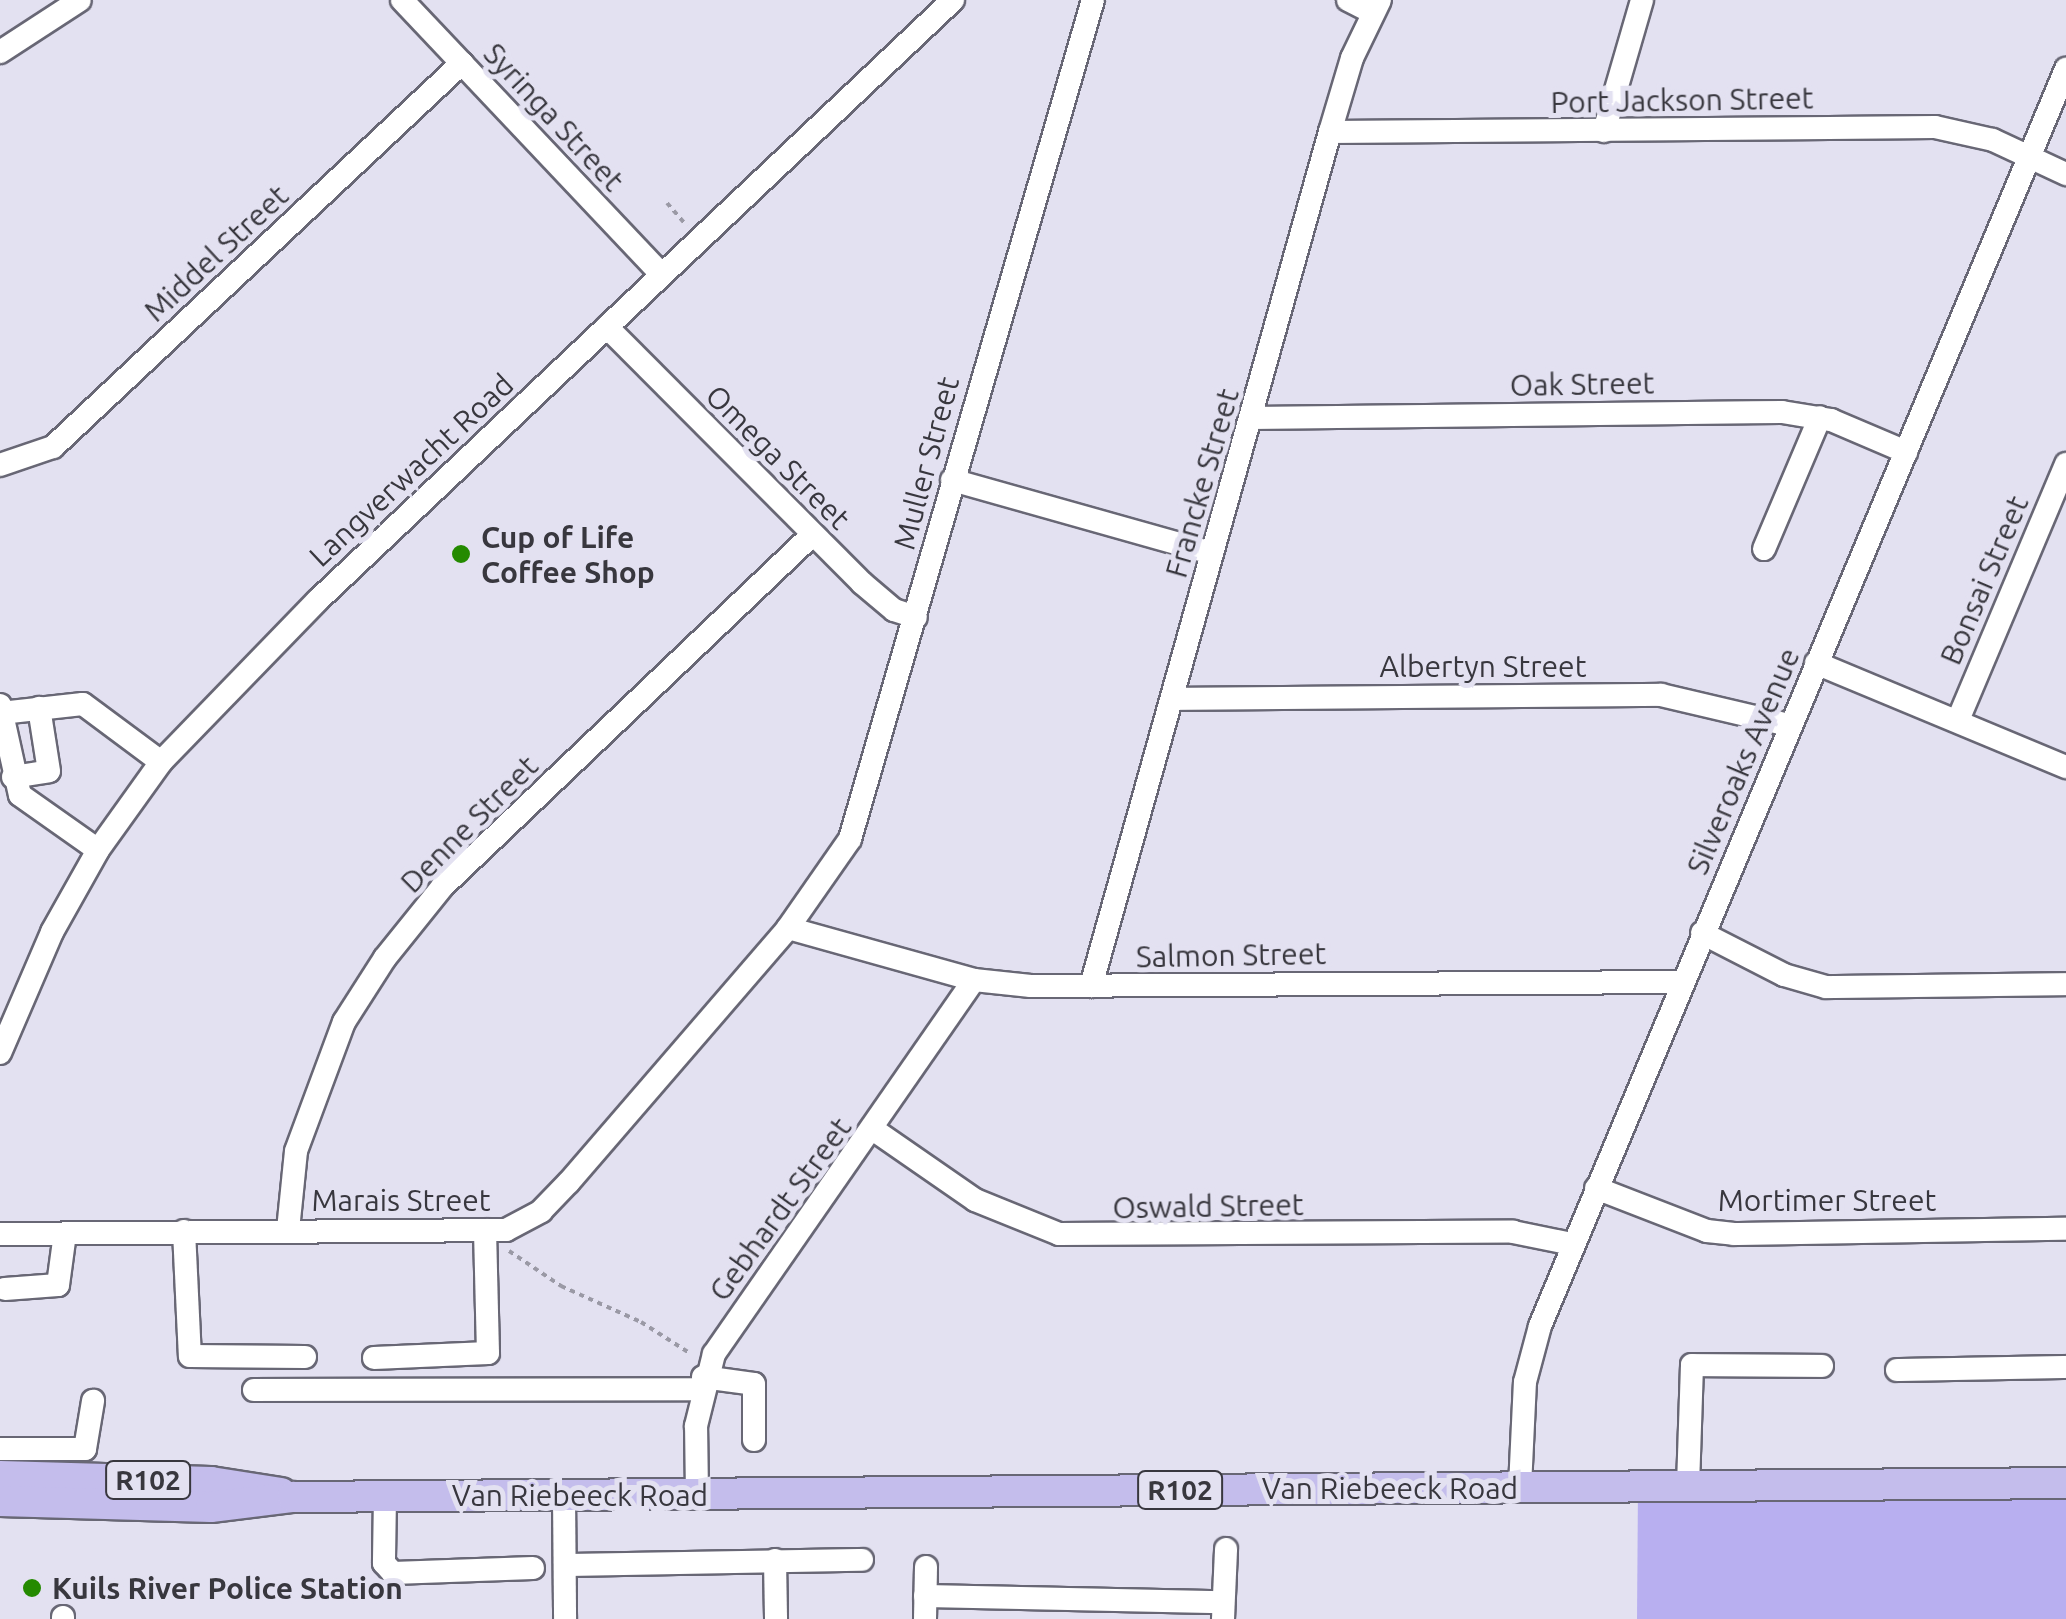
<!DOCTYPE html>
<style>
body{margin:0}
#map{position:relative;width:2066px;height:1619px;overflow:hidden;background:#e3e1f1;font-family:Ubuntu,sans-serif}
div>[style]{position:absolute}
.green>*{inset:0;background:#b8aff0}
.path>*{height:4px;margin-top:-2px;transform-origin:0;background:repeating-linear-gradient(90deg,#9a99a5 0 5px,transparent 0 10px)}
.roads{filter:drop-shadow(2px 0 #686775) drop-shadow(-2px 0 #686775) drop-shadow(0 2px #686775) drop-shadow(0 -2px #686775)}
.minor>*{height:22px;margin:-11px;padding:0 11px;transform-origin:11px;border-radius:11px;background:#fff}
.major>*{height:30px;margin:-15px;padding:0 15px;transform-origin:15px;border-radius:15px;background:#c4bdec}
.dots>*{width:28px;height:28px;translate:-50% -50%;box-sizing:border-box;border:5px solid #e3e1f1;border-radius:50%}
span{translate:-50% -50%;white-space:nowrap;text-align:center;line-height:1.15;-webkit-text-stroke:10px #e3e1f1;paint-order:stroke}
.shield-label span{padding:2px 8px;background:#e3e1f1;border:2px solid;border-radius:8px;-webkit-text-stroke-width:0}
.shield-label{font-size:28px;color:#38373e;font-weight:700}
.street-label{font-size:30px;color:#38373e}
.poi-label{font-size:30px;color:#38373e;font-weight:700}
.left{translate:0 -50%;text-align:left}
</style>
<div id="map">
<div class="green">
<i style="clip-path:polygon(2066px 1483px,2066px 1619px,1637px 1619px,1638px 1487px)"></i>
</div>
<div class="path">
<i style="left:667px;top:203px;width:30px;rotate:49deg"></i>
<i style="left:509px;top:1251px;width:63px;rotate:33.9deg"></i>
<i style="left:561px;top:1286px;width:88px;rotate:24.2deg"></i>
<i style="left:641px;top:1322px;width:59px;rotate:32.6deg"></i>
</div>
<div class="roads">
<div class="minor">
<i style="left:402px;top:0;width:378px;rotate:46.6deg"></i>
<i style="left:1348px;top:0;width:27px;rotate:27deg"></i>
<i style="left:0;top:52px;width:95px;rotate:-33deg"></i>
<i style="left:1604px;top:131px;width:136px;rotate:-73.8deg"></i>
<i style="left:1330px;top:132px;width:605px;rotate:-0.47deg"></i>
<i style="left:1935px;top:127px;width:59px;rotate:12.6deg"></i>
<i style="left:1993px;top:140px;width:81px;rotate:25deg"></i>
<i style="left:607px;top:327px;width:361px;rotate:45.1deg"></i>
<i style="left:862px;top:583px;width:42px;rotate:40.2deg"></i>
<i style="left:894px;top:610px;width:23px;rotate:18deg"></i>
<i style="left:1251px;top:418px;width:531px;rotate:-0.65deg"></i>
<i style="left:1782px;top:412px;width:50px;rotate:9.3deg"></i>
<i style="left:1831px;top:420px;width:82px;rotate:23.1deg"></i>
<i style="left:0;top:465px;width:56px;rotate:-18.8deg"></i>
<i style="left:53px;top:447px;width:561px;rotate:-43.19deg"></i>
<i style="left:952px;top:480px;width:270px;rotate:15.7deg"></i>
<i style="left:1764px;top:549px;width:143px;rotate:-67deg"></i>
<i style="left:1816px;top:663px;width:271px;rotate:22.6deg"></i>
<i style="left:1174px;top:699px;width:487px;rotate:-0.5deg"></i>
<i style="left:1661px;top:695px;width:131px;rotate:13.2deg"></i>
<i style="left:0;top:705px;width:92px;rotate:77.5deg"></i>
<i style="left:20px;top:795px;width:95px;rotate:35.2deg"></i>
<i style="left:1px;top:713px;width:82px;rotate:-6.3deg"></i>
<i style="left:83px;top:704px;width:97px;rotate:36.6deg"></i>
<i style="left:1958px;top:720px;width:278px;rotate:-67.1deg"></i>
<i style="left:13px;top:777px;width:36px;rotate:-9deg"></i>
<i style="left:49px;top:771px;width:64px;rotate:-99deg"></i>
<i style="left:788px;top:928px;width:193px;rotate:15.6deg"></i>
<i style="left:974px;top:980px;width:57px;rotate:6deg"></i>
<i style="left:1031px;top:986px;width:652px;rotate:-0.35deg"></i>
<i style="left:1702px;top:933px;width:92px;rotate:27.1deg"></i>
<i style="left:1784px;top:975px;width:44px;rotate:15.9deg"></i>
<i style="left:1826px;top:987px;width:240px;rotate:-0.7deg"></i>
<i style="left:1091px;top:986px;width:887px;rotate:-74.37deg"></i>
<i style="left:1330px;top:132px;width:77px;rotate:-73.4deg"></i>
<i style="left:1352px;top:58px;width:64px;rotate:-64.2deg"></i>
<i style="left:0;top:1053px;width:132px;rotate:-66.7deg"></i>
<i style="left:52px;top:932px;width:94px;rotate:-60.7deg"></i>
<i style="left:98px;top:850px;width:108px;rotate:-54.4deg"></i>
<i style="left:161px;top:762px;width:224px;rotate:-45.9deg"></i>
<i style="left:317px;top:601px;width:875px;rotate:-43.38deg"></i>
<i style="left:874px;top:1130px;width:123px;rotate:34.7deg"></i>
<i style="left:975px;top:1200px;width:91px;rotate:22deg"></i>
<i style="left:1059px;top:1234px;width:454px;rotate:-0.3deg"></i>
<i style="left:1513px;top:1232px;width:60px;rotate:11.5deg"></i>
<i style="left:1596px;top:1188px;width:119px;rotate:21.2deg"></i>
<i style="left:1707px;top:1231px;width:27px;rotate:6deg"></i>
<i style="left:1734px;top:1234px;width:332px;rotate:-0.9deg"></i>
<i style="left:288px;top:1230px;width:79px;rotate:-84.2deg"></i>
<i style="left:296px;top:1151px;width:138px;rotate:-69.6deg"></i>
<i style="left:344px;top:1022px;width:76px;rotate:-57.4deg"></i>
<i style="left:385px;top:958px;width:91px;rotate:-51.2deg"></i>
<i style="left:442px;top:887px;width:511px;rotate:-43.57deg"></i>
<i style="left:184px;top:1231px;width:125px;rotate:87.3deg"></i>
<i style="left:190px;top:1356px;width:115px;rotate:0.5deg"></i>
<i style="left:0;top:1234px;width:506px;rotate:-0.45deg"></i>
<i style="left:506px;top:1230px;width:40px;rotate:-28deg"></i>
<i style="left:541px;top:1211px;width:40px;rotate:-46deg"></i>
<i style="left:569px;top:1182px;width:335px;rotate:-49.2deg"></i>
<i style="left:788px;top:928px;width:108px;rotate:-55.1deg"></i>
<i style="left:850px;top:839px;width:873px;rotate:-73.85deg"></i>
<i style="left:5px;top:1289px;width:53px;rotate:-4.3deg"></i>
<i style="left:58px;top:1285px;width:52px;rotate:-82.3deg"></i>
<i style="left:374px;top:1358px;width:114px;rotate:-2.5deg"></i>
<i style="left:488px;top:1353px;width:123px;rotate:-91.4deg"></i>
<i style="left:1897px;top:1370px;width:169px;rotate:-1deg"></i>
<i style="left:703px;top:1377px;width:51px;rotate:7.8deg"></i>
<i style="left:754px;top:1384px;width:56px;rotate:90deg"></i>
<i style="left:254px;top:1390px;width:448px;rotate:-0.1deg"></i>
<i style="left:0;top:1449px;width:85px"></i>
<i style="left:85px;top:1449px;width:49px;rotate:-80.5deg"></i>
<i style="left:1688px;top:1486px;width:121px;rotate:-88.1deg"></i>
<i style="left:1692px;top:1365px;width:130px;rotate:0.4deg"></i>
<i style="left:1520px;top:1487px;width:105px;rotate:-87.3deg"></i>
<i style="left:1525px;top:1382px;width:58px;rotate:-75deg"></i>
<i style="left:1540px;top:1326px;width:1363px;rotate:-67.29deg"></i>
<i style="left:697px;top:1494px;width:68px;rotate:-90.8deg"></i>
<i style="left:696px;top:1426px;width:74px;rotate:-76deg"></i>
<i style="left:714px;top:1354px;width:455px;rotate:-55.2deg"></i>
<i style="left:564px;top:1495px;width:124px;rotate:89.5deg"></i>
<i style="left:385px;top:1496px;width:67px;rotate:90.9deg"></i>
<i style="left:384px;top:1563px;width:13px;rotate:48deg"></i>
<i style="left:393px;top:1573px;width:140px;rotate:-2deg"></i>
<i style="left:775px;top:1560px;width:59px;rotate:89deg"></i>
<i style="left:565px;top:1565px;width:297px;rotate:-1deg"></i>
<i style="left:925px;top:1596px;width:298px;rotate:1.2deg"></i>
<i style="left:63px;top:1617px;width:2px;rotate:90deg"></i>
<i style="left:925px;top:1619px;width:52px;rotate:-88.9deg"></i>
<i style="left:1223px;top:1619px;width:70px;rotate:-87.5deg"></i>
</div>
<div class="major">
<i style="left:0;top:1476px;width:211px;rotate:1.6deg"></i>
<i style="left:211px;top:1482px;width:71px;rotate:8.9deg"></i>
<i style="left:0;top:1501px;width:211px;rotate:1.6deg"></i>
<i style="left:211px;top:1507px;width:83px;rotate:-7deg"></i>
<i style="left:293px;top:1497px;width:1773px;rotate:-0.45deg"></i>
</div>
</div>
<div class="dots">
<i style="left:461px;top:554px;background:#248a00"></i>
<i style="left:32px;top:1588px;background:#248a00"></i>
</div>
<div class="shield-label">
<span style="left:148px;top:1480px">R102</span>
<span style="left:1180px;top:1490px">R102</span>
</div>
<div class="street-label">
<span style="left:1682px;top:100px;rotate:-1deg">Port Jackson Street</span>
<span style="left:554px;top:117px;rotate:47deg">Syringa Street</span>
<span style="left:216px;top:253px;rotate:-43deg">Middel Street</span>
<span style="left:1582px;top:384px;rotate:-1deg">Oak Street</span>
<span style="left:778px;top:457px;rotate:45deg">Omega Street</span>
<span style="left:926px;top:463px;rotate:-75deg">Muller Street</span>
<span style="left:411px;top:470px;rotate:-43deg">Langverwacht Road</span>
<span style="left:1202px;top:483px;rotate:-74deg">Francke Street</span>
<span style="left:1984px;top:580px;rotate:-67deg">Bonsai Street</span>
<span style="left:1483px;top:666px">Albertyn Street</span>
<span style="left:1743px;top:761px;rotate:-67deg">Silveroaks Avenue</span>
<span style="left:469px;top:824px;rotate:-45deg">Denne Street</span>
<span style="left:1231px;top:955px;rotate:-1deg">Salmon Street</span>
<span style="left:401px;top:1200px">Marais Street</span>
<span style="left:1827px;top:1200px">Mortimer Street</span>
<span style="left:1208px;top:1206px;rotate:-1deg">Oswald Street</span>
<span style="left:780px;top:1209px;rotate:-54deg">Gebhardt Street</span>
<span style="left:1390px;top:1488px">Van Riebeeck Road</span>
<span style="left:580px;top:1495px">Van Riebeeck Road</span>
</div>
<div class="poi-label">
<span class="left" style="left:481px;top:554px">Cup of Life<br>Coffee Shop</span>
<span class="left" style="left:52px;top:1588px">Kuils River Police Station</span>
</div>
</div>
